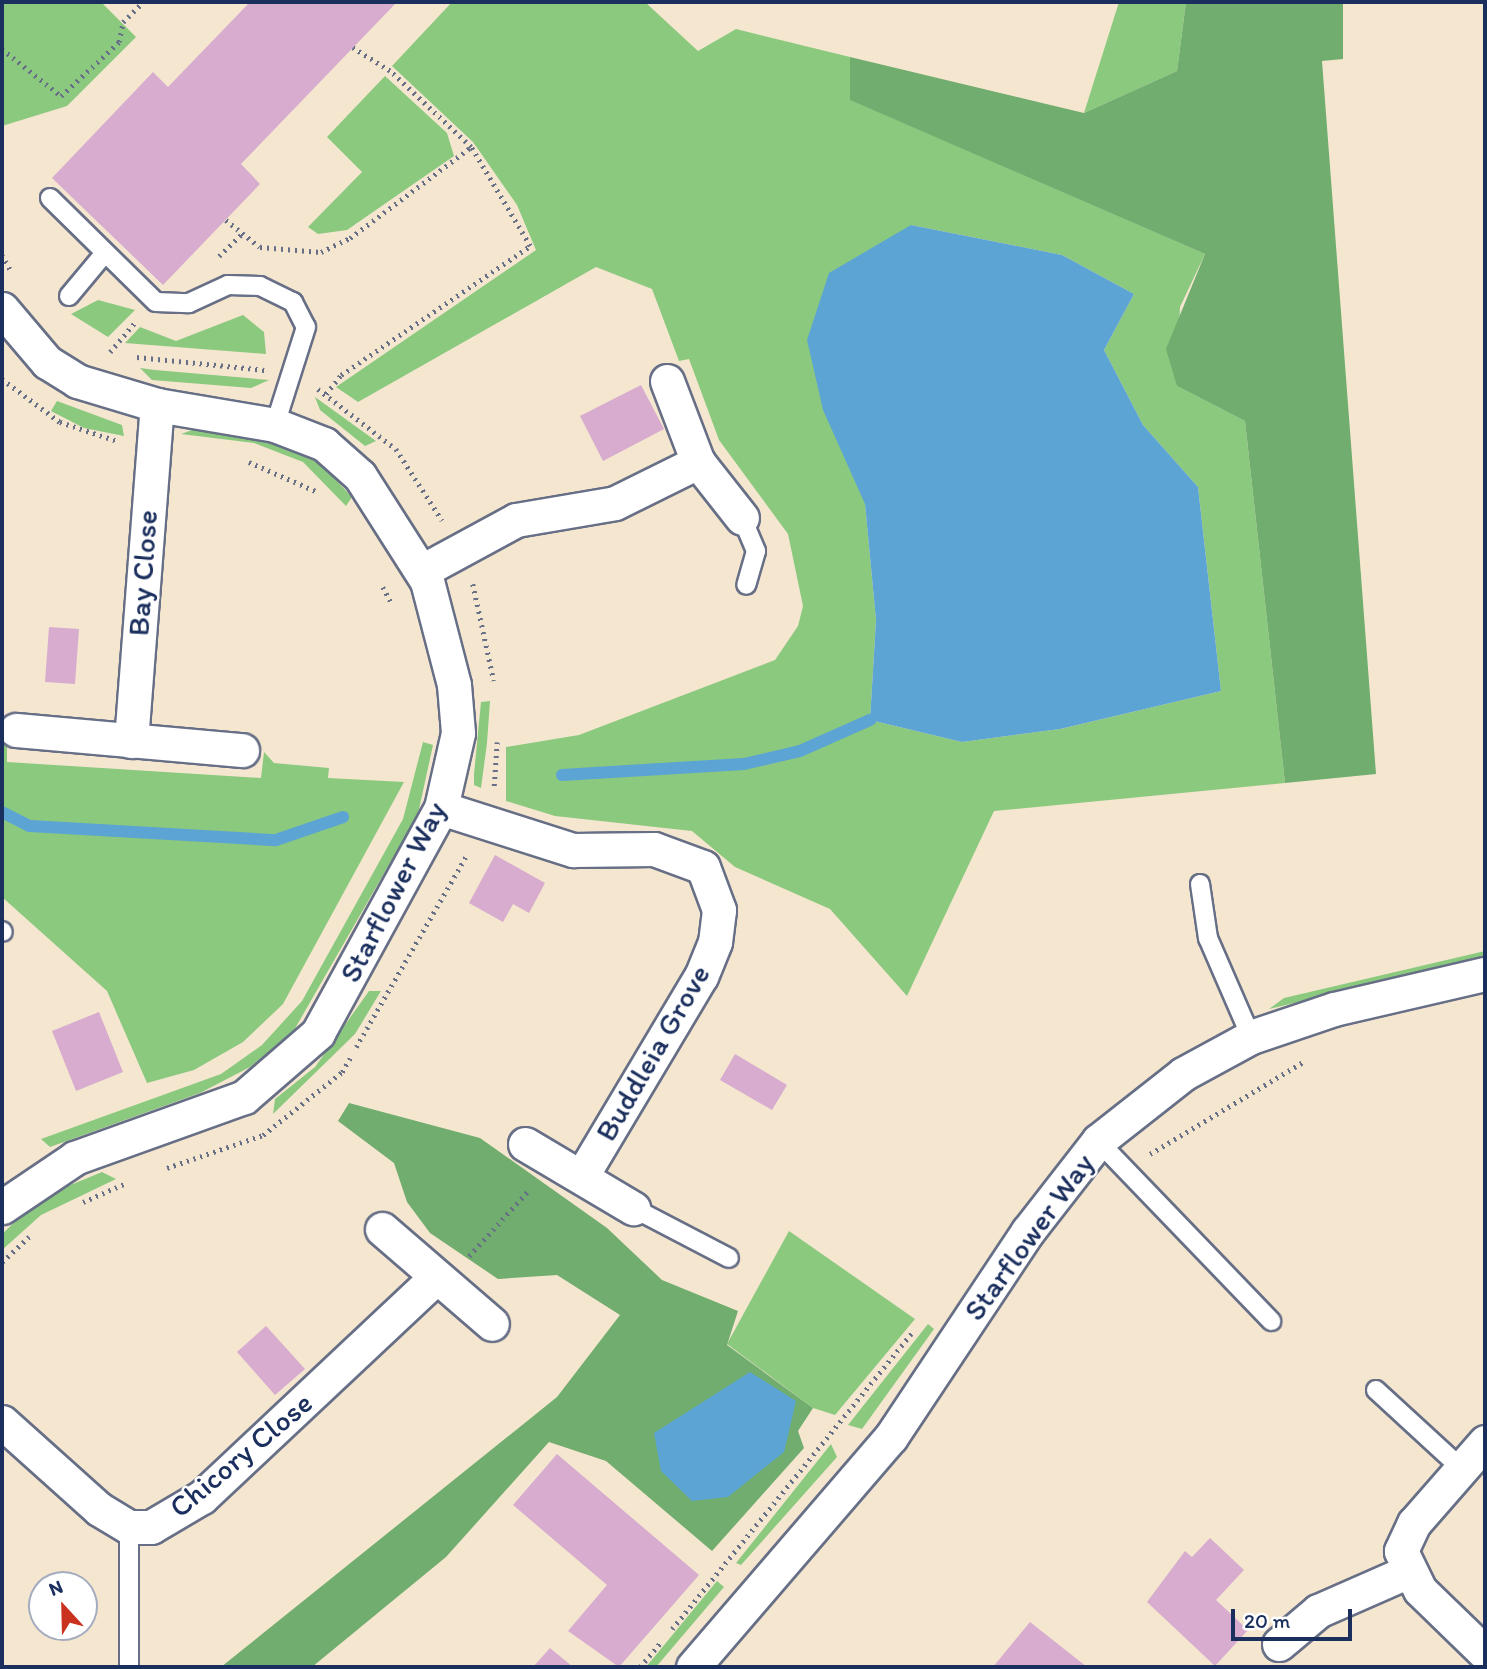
<!DOCTYPE html>
<style>
body{margin:0}
#map{position:relative;width:1487px;height:1669px;overflow:hidden;background:#f5e6d0;font-family:Itim,sans-serif}
div>[style]{position:absolute}
.green>*{inset:0;background:#8bc97f}
.forest>*{inset:0;background:#70ad6e}
.water>*{inset:0;background:#5ca4d3}
.stream>*{height:12px;margin:-6px;padding:0 6px;transform-origin:6px;border-radius:6px;background:#5ca4d3}
.building>*{inset:0;background:#d7accf}
.path>*{height:4.5px;margin-top:-2.25px;transform-origin:0;background:repeating-linear-gradient(90deg,#676f86 0 2px,transparent 0 7px)}
.roads{filter:drop-shadow(2px 0 #676f86) drop-shadow(-2px 0 #676f86) drop-shadow(0 2px #676f86) drop-shadow(0 -2px #676f86)}
.lane>*{height:18px;margin:-9px;padding:0 9px;transform-origin:9px;border-radius:9px;background:#fff}
.street>*{height:33px;margin:-16.5px;padding:0 16.5px;transform-origin:16.5px;border-radius:16.5px;background:#fff}
span{translate:-50% -50%;white-space:nowrap;text-align:center;line-height:1.15;-webkit-text-stroke:5px #fff;paint-order:stroke}
.street-label{font-size:30px;color:#1b2f5e}
.frame{position:absolute;inset:0;border:4px solid #1b2f5e;pointer-events:none}
.north{position:absolute;left:28px;top:1571px;width:70px;height:70px;box-sizing:border-box;background:#fff;border:2px solid #a4acbf;border-radius:50%;rotate:338deg;font-size:19px;font-weight:700;line-height:28px;text-align:center;color:#1b2f5e}
.north::after{content:'';display:block;margin:auto;width:24px;height:32px;background:#c8321e;clip-path:polygon(50% 0,100% 100%,50% 72%,0 100%)}
.scale{position:absolute;left:1231px;top:1609px;width:121px;height:32px;box-sizing:border-box;border:4px solid #1b2f5e;border-top:0;padding-left:9px;font-size:21px;line-height:24px;white-space:nowrap;color:#1b2f5e;-webkit-text-stroke:5px #fff;paint-order:stroke}
</style>
<div id="map">
<div class="green">
<i style="clip-path:polygon(2px 2px,101px 2px,136px 37px,67px 106px,2px 126px)"></i>
<i style="clip-path:polygon(evenodd,452px 2px,645px 2px,698px 51px,736px 29px,850px 57px,851px 100px,1205px 254px,1180px 307px,1177px 386px,1245px 421px,1285px 783px,994px 811px,907px 996px,830px 909px,735px 867px,692px 831px,555px 816px,506px 801px,506px 747px,579px 735px,775px 660px,798px 626px,803px 606px,788px 534px,719px 440px,689px 359px,679px 361px,652px 289px,596px 267px,358px 402px,336px 387px,536px 250px,517px 205px,473px 142px,392px 66px,452px 2px,911px 225px,1062px 255px,1134px 294px,1104px 350px,1143px 425px,1198px 487px,1221px 691px,1060px 729px,962px 742px,870px 720px,876px 620px,865px 504px,911px 225px)"></i>
<i style="clip-path:polygon(1119px 2px,1186px 2px,1177px 71px,1084px 113px)"></i>
<i style="clip-path:polygon(385px 76px,447px 133px,454px 156px,347px 230px,318px 234px,308px 227px,362px 172px,327px 137px)"></i>
<i style="clip-path:polygon(98px 300px,135px 310px,108px 337px,71px 314px)"></i>
<i style="clip-path:polygon(243px 315px,264px 332px,266px 354px,125px 343px,140px 327px,176px 341px)"></i>
<i style="clip-path:polygon(140px 368px,155px 370px,269px 380px,251px 388px,152px 380px)"></i>
<i style="clip-path:polygon(315px 397px,376px 441px,365px 446px,320px 410px)"></i>
<i style="clip-path:polygon(57px 401px,122px 425px,124px 436px,84px 428px,51px 411px)"></i>
<i style="clip-path:polygon(206px 425px,266px 436px,316px 459px,352px 497px,346px 506px,303px 462px,254px 443px,181px 434px)"></i>
<i style="clip-path:polygon(490px 701px,487px 743px,481px 788px,474px 785px,474px 774px,481px 702px)"></i>
<i style="clip-path:polygon(2px 742px,7px 742px,7px 762px,261px 778px,264px 752px,274px 763px,329px 768px,328px 778px,404px 782px,283px 1004px,243px 1042px,194px 1070px,147px 1083px,107px 991px,2px 897px)"></i>
<i style="clip-path:polygon(423px 742px,433px 745px,418px 814px,293px 1032px,250px 1067px,200px 1093px,50px 1147px,41px 1139px,221px 1074px,262px 1045px,302px 1001px,403px 819px)"></i>
<i style="clip-path:polygon(1485px 951px,1485px 958px,1269px 1009px,1284px 998px)"></i>
<i style="clip-path:polygon(369px 991px,381px 991px,355px 1034px,273px 1114px,275px 1099px,315px 1067px)"></i>
<i style="clip-path:polygon(102px 1172px,116px 1179px,41px 1215px,2px 1250px,2px 1234px,17px 1220px,61px 1189px)"></i>
<i style="clip-path:polygon(789px 1231px,915px 1319px,835px 1415px,813px 1408px,727px 1344px)"></i>
<i style="clip-path:polygon(928px 1324px,934px 1329px,862px 1429px,848px 1425px)"></i>
<i style="clip-path:polygon(831px 1444px,837px 1457px,741px 1565px,736px 1563px)"></i>
<i style="clip-path:polygon(717px 1581px,724px 1587px,656px 1667px,646px 1667px)"></i>
</div>
<div class="forest">
<i style="clip-path:polygon(1186px 2px,1343px 2px,1343px 59px,1322px 61px,1376px 774px,1285px 783px,1245px 421px,1177px 386px,1166px 349px,1205px 254px,850px 100px,850px 57px,1084px 113px,1177px 71px)"></i>
<i style="clip-path:polygon(349px 1103px,480px 1138px,607px 1228px,662px 1280px,738px 1311px,727px 1345px,813px 1408px,798px 1431px,804px 1448px,712px 1551px,606px 1461px,549px 1442px,446px 1557px,312px 1667px,221px 1667px,557px 1397px,620px 1315px,557px 1275px,498px 1279px,430px 1233px,407px 1202px,394px 1163px,338px 1121px)"></i>
</div>
<div class="water">
<i style="clip-path:polygon(911px 225px,1062px 255px,1134px 294px,1104px 350px,1143px 425px,1198px 487px,1221px 691px,1060px 729px,962px 742px,870px 720px,876px 620px,865px 504px,823px 410px,807px 340px,829px 273px)"></i>
<i style="clip-path:polygon(750px 1372px,796px 1401px,784px 1452px,728px 1497px,692px 1501px,661px 1471px,654px 1433px)"></i>
</div>
<div class="stream">
<i style="left:562px;top:775px;width:182px;rotate:-3.5deg"></i>
<i style="left:744px;top:764px;width:57px;rotate:-13.1deg"></i>
<i style="left:800px;top:751px;width:77px;rotate:-23.9deg"></i>
<i style="left:2px;top:812px;width:31px;rotate:27deg"></i>
<i style="left:30px;top:826px;width:246px;rotate:3.3deg"></i>
<i style="left:276px;top:840px;width:71px;rotate:-18.9deg"></i>
</div>
<div class="building">
<i style="clip-path:polygon(250px 2px,397px 2px,241px 164px,260px 184px,163px 285px,52px 178px,153px 72px,168px 87px)"></i>
<i style="clip-path:polygon(641px 385px,664px 429px,603px 461px,580px 416px)"></i>
<i style="clip-path:polygon(49px 627px,79px 629px,75px 684px,45px 682px)"></i>
<i style="clip-path:polygon(495px 855px,545px 883px,529px 913px,513px 904px,503px 922px,469px 903px)"></i>
<i style="clip-path:polygon(99px 1012px,123px 1072px,76px 1091px,52px 1031px)"></i>
<i style="clip-path:polygon(735px 1054px,787px 1085px,772px 1110px,720px 1080px)"></i>
<i style="clip-path:polygon(266px 1326px,305px 1369px,275px 1395px,237px 1352px)"></i>
<i style="clip-path:polygon(557px 1454px,699px 1575px,619px 1667px,568px 1631px,607px 1585px,513px 1505px)"></i>
<i style="clip-path:polygon(1210px 1538px,1244px 1570px,1216px 1600px,1248px 1630px,1215px 1666px,1147px 1602px,1185px 1551px,1192px 1557px)"></i>
<i style="clip-path:polygon(1030px 1622px,1087px 1667px,993px 1667px)"></i>
<i style="clip-path:polygon(550px 1648px,573px 1667px,533px 1667px)"></i>
</div>
<div class="path">
<i style="left:2px;top:49px;width:75px;rotate:38.5deg"></i>
<i style="left:61px;top:96px;width:79px;rotate:-43deg"></i>
<i style="left:119px;top:42px;width:20px;rotate:-79deg"></i>
<i style="left:123px;top:22px;width:28px;rotate:-45deg"></i>
<i style="left:226px;top:220px;width:43px;rotate:38.5deg"></i>
<i style="left:260px;top:247px;width:61px;rotate:4.7deg"></i>
<i style="left:321px;top:252px;width:32px;rotate:-26deg"></i>
<i style="left:350px;top:238px;width:151px;rotate:-36.9deg"></i>
<i style="left:2px;top:255px;width:20px;rotate:60deg"></i>
<i style="left:219px;top:256px;width:33px;rotate:-44deg"></i>
<i style="left:110px;top:352px;width:40px;rotate:-50deg"></i>
<i style="left:137px;top:357px;width:128px;rotate:5.8deg"></i>
<i style="left:2px;top:379px;width:72px;rotate:36.6deg"></i>
<i style="left:60px;top:422px;width:60px;rotate:18.4deg"></i>
<i style="left:318px;top:389px;width:98px;rotate:37.6deg"></i>
<i style="left:396px;top:449px;width:85px;rotate:57.1deg"></i>
<i style="left:326px;top:394px;width:24px;rotate:-52deg"></i>
<i style="left:341px;top:375px;width:229px;rotate:-34.3deg"></i>
<i style="left:530px;top:246px;width:115px;rotate:-120.8deg"></i>
<i style="left:471px;top:147px;width:111px;rotate:-136.8deg"></i>
<i style="left:390px;top:71px;width:44px;rotate:-148.1deg"></i>
<i style="left:249px;top:462px;width:75px;rotate:23.5deg"></i>
<i style="left:473px;top:584px;width:99px;rotate:77.8deg"></i>
<i style="left:383px;top:587px;width:19px;rotate:62deg"></i>
<i style="left:494px;top:786px;width:44px;rotate:-86.1deg"></i>
<i style="left:356px;top:1047px;width:222px;rotate:-60deg"></i>
<i style="left:1150px;top:1154px;width:181px;rotate:-31deg"></i>
<i style="left:167px;top:1168px;width:102px;rotate:-19deg"></i>
<i style="left:263px;top:1135px;width:101px;rotate:-38.6deg"></i>
<i style="left:342px;top:1072px;width:20px;rotate:-60deg"></i>
<i style="left:83px;top:1202px;width:47px;rotate:-23.8deg"></i>
<i style="left:469px;top:1256px;width:89px;rotate:-47.7deg"></i>
<i style="left:2px;top:1262px;width:37px;rotate:-43deg"></i>
<i style="left:672px;top:1629px;width:383px;rotate:-51deg"></i>
<i style="left:640px;top:1667px;width:34px;rotate:-50deg"></i>
</div>
<div class="roads">
<div class="lane">
<i style="left:50px;top:198px;width:148px;rotate:44.5deg"></i>
<i style="left:156px;top:302px;width:33px;rotate:2deg"></i>
<i style="left:189px;top:303px;width:43px;rotate:-24.8deg"></i>
<i style="left:228px;top:285px;width:32px;rotate:2deg"></i>
<i style="left:260px;top:286px;width:37px;rotate:26deg"></i>
<i style="left:293px;top:302px;width:28px;rotate:63deg"></i>
<i style="left:306px;top:327px;width:103px;rotate:107.6deg"></i>
<i style="left:69px;top:296px;width:55px;rotate:-50.2deg"></i>
<i style="left:742px;top:518px;width:36px;rotate:67deg"></i>
<i style="left:756px;top:551px;width:35px;rotate:106deg"></i>
<i style="left:1200px;top:884px;width:55px;rotate:81.6deg"></i>
<i style="left:1208px;top:938px;width:108px;rotate:66.5deg"></i>
<i style="left:2px;top:931px;width:1px;rotate:45deg"></i>
<i style="left:1098px;top:1141px;width:250px;rotate:46.1deg"></i>
<i style="left:633px;top:1208px;width:108px;rotate:27.5deg"></i>
<i style="left:1376px;top:1390px;width:117px;rotate:42.6deg"></i>
<i style="left:129px;top:1527px;width:140px;rotate:90deg"></i>
</div>
<div class="street">
<i style="left:2px;top:309px;width:70px;rotate:49.7deg"></i>
<i style="left:47px;top:362px;width:36px;rotate:32deg"></i>
<i style="left:77px;top:381px;width:84px;rotate:16.7deg"></i>
<i style="left:157px;top:405px;width:120px;rotate:9.6deg"></i>
<i style="left:275px;top:425px;width:53px;rotate:21.2deg"></i>
<i style="left:324px;top:444px;width:48px;rotate:41.6deg"></i>
<i style="left:360px;top:476px;width:125px;rotate:57.5deg"></i>
<i style="left:427px;top:581px;width:107px;rotate:75.4deg"></i>
<i style="left:454px;top:685px;width:48px;rotate:85.2deg"></i>
<i style="left:458px;top:733px;width:77px;rotate:102.8deg"></i>
<i style="left:441px;top:808px;width:256px;rotate:118.7deg"></i>
<i style="left:318px;top:1033px;width:98px;rotate:139.1deg"></i>
<i style="left:244px;top:1097px;width:180px;rotate:160.2deg"></i>
<i style="left:75px;top:1158px;width:88px;rotate:146.1deg"></i>
<i style="left:667px;top:381px;width:87px;rotate:69.1deg"></i>
<i style="left:698px;top:462px;width:71px;rotate:51.8deg"></i>
<i style="left:422px;top:571px;width:107px;rotate:-28.5deg"></i>
<i style="left:516px;top:520px;width:100px;rotate:-9.7deg"></i>
<i style="left:615px;top:503px;width:93px;rotate:-26.3deg"></i>
<i style="left:16px;top:730px;width:227px;rotate:5.1deg"></i>
<i style="left:131px;top:741px;width:337px;rotate:-85.6deg"></i>
<i style="left:441px;top:808px;width:139px;rotate:17.7deg"></i>
<i style="left:573px;top:850px;width:81px;rotate:-0.7deg"></i>
<i style="left:654px;top:849px;width:52px;rotate:20.2deg"></i>
<i style="left:703px;top:867px;width:46px;rotate:69.6deg"></i>
<i style="left:719px;top:910px;width:32px;rotate:97deg"></i>
<i style="left:715px;top:942px;width:37px;rotate:112deg"></i>
<i style="left:701px;top:976px;width:233px;rotate:120.8deg"></i>
<i style="left:525px;top:1144px;width:126px;rotate:30.7deg"></i>
<i style="left:382px;top:1229px;width:145px;rotate:40.8deg"></i>
<i style="left:2px;top:1422px;width:130px;rotate:41.9deg"></i>
<i style="left:99px;top:1509px;width:35px;rotate:31deg"></i>
<i style="left:129px;top:1527px;width:22px"></i>
<i style="left:151px;top:1527px;width:59px;rotate:-30.5deg"></i>
<i style="left:202px;top:1497px;width:320px;rotate:-43.2deg"></i>
<i style="left:1485px;top:1442px;width:108px;rotate:131.2deg"></i>
<i style="left:1414px;top:1523px;width:31px;rotate:115deg"></i>
<i style="left:1401px;top:1551px;width:43px;rotate:64deg"></i>
<i style="left:1420px;top:1590px;width:91px;rotate:44.1deg"></i>
<i style="left:1279px;top:1644px;width:51px;rotate:-40.2deg"></i>
<i style="left:1318px;top:1611px;width:97px;rotate:-23.7deg"></i>
<i style="left:693px;top:1667px;width:303px;rotate:-49.3deg"></i>
<i style="left:891px;top:1437px;width:247px;rotate:-56.4deg"></i>
<i style="left:1028px;top:1231px;width:114px;rotate:-52.1deg"></i>
<i style="left:1098px;top:1141px;width:108px;rotate:-38.2deg"></i>
<i style="left:1183px;top:1074px;width:77px;rotate:-28.6deg"></i>
<i style="left:1251px;top:1037px;width:88px;rotate:-18.6deg"></i>
<i style="left:1334px;top:1009px;width:155px;rotate:-13.1deg"></i>
</div>
</div>
<div class="street-label">
<span style="left:143px;top:573px;rotate:-86deg">Bay Close</span>
<span style="left:393px;top:892px;rotate:-63deg">Starflower Way</span>
<span style="left:653px;top:1053px;rotate:-60deg">Buddleia Grove</span>
<span style="left:1029px;top:1237px;rotate:-54deg">Starflower Way</span>
<span style="left:241px;top:1455px;rotate:-40deg">Chicory Close</span>
</div>
<div class="frame"></div>
<div class="north">N</div>
<div class="scale">20 m</div>
</div>
